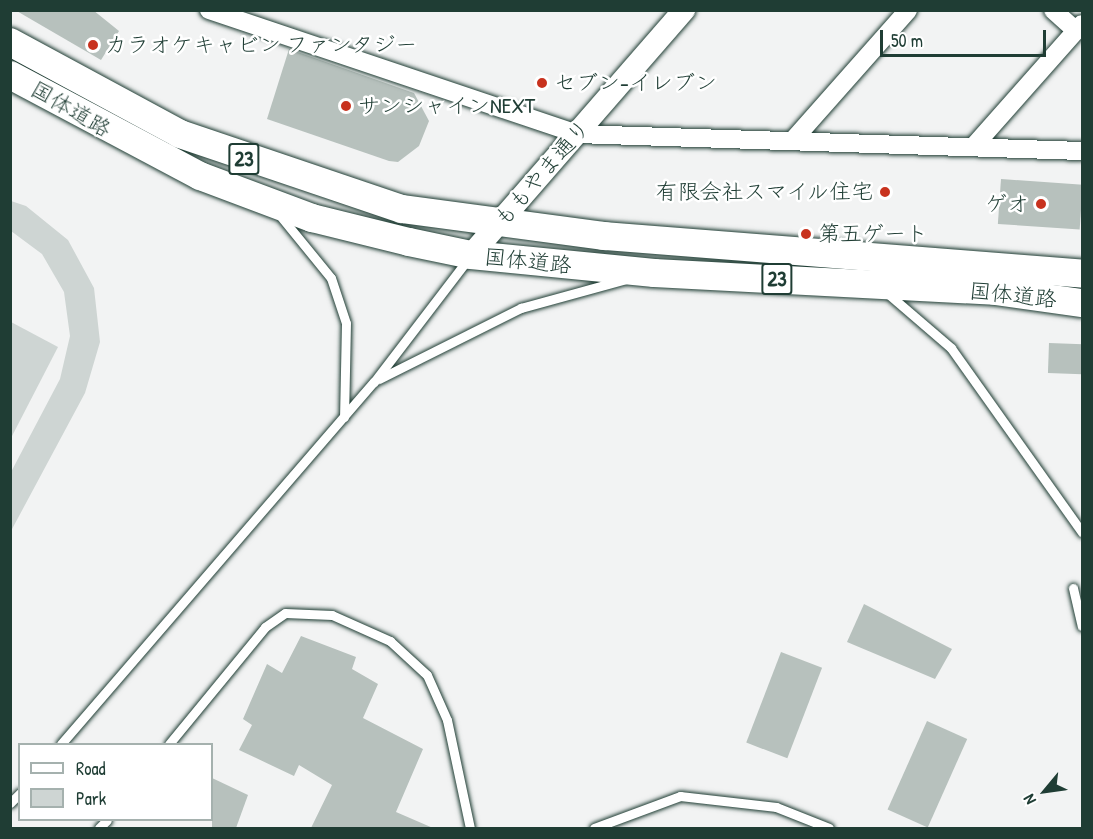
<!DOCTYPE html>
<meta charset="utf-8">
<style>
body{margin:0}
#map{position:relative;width:1093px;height:839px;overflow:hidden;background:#f2f3f3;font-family:"Patrick Hand","Klee One",sans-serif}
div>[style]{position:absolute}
.green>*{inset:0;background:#ced5d3}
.building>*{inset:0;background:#b7c1bd;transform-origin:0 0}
.roads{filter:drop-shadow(0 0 2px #1f3d34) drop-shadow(0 0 2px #1f3d34)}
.service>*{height:9px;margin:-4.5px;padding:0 4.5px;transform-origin:4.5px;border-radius:4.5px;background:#fff}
.minor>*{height:18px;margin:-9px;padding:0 9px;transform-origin:9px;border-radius:9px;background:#fff}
.tertiary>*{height:22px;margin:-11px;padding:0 11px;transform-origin:11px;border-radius:11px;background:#fff}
.primary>*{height:28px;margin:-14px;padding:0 14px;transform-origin:14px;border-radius:14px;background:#fff}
.dots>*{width:16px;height:16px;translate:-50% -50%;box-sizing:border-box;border:3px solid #fff;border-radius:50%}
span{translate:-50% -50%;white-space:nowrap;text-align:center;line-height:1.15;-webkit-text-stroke:5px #fff;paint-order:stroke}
.shield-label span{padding:2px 4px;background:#fff;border:2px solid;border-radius:4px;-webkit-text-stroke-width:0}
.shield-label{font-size:21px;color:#1f3d34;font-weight:700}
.poi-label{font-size:22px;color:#1f3d34}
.left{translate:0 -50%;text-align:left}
.right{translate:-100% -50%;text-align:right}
.street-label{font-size:22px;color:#1f3d34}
.frame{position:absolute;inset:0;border:12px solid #1f3d34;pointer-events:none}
.legend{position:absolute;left:18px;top:743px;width:195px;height:78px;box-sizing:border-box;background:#fff;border:2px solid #a5b1ae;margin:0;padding:8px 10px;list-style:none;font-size:18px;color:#1f3d34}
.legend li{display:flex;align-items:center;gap:12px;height:30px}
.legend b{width:30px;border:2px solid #a5b1ae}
.north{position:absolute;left:1015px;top:761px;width:60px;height:60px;-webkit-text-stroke:4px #fff;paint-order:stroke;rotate:241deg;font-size:16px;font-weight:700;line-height:24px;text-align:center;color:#1f3d34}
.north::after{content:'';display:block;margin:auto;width:21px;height:27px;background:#1f3d34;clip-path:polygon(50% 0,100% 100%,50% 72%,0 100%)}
.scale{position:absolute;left:880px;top:30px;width:166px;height:27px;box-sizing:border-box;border:3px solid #1f3d34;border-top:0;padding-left:8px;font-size:18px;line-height:21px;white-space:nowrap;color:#1f3d34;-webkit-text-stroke:4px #fff;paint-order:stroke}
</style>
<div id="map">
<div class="green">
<div style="clip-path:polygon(11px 201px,26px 206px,68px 240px,94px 288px,100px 342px,85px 393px,11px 531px,11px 472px,60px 379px,70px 336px,64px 292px,42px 254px,11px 231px)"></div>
<div style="clip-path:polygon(11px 322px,58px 347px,11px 438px)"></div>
</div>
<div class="building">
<div style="clip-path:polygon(15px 10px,93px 10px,119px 31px,101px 60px)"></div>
<div style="clip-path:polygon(289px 49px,414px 93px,429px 121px,419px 146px,398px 162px,389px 161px,267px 119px)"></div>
<div style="left:1001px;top:179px;width:82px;height:45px;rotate:4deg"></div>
<div style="left:1049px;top:343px;width:34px;height:30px;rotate:2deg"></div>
<div style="clip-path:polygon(864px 604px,952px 649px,935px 679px,847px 642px)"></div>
<div style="clip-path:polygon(301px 636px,356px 657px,352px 669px,378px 684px,363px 718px,423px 749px,396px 812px,433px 828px,311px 828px,332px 785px,299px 765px,294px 776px,239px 750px,252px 725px,243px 719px,267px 664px,282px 673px)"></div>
<div style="left:781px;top:652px;width:44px;height:97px;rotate:21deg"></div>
<div style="left:927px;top:721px;width:44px;height:97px;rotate:24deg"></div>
<div style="clip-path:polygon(212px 778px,248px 795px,236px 828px,212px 828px)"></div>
</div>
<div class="roads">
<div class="service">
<div style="left:282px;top:218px;width:77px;rotate:50.8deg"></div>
<div style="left:331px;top:278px;width:47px;rotate:71.6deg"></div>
<div style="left:346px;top:323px;width:94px;rotate:91.2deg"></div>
<div style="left:886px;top:292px;width:86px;rotate:40.7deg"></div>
<div style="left:951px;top:348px;width:226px;rotate:54.6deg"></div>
<div style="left:379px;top:379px;width:159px;rotate:-26.6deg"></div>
<div style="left:521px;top:308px;width:106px;rotate:-15.4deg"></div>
<div style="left:1073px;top:588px;width:39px;rotate:77deg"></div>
<div style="left:61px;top:744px;width:479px;rotate:-49.2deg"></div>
<div style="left:374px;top:382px;width:155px;rotate:-52.6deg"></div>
<div style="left:169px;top:744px;width:151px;rotate:-50.6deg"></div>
<div style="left:265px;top:627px;width:24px;rotate:-35deg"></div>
<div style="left:285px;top:613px;width:47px;rotate:2.4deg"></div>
<div style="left:332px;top:615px;width:64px;rotate:24.1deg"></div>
<div style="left:390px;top:641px;width:50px;rotate:42.6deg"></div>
<div style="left:427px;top:675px;width:49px;rotate:66deg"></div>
<div style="left:447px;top:720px;width:110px;rotate:78deg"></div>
<div style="left:10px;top:803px;width:14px;rotate:-45deg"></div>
<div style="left:99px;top:828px;width:11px;rotate:-45deg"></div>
<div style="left:594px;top:828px;width:92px;rotate:-20.4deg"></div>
<div style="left:680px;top:796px;width:97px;rotate:6.5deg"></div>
<div style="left:776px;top:807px;width:57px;rotate:21.6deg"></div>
</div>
<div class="minor">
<div style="left:209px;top:10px;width:388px;rotate:18.6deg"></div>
<div style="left:577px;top:134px;width:505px;rotate:1.93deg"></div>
<div style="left:1053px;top:10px;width:31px;rotate:42deg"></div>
<div style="left:794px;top:139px;width:172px;rotate:-48.5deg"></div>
<div style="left:973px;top:147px;width:164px;rotate:-48.5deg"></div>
</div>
<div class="tertiary">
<div style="left:471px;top:255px;width:325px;rotate:-49deg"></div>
</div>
<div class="primary">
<div style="left:10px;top:42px;width:193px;rotate:28.4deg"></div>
<div style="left:180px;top:134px;width:234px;rotate:18.7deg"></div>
<div style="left:402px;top:209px;width:204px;rotate:7.6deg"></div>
<div style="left:604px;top:236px;width:480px;rotate:4.5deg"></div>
<div style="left:10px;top:75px;width:215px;rotate:28deg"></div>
<div style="left:200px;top:176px;width:120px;rotate:20.6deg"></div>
<div style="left:312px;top:218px;width:100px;rotate:13.9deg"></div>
<div style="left:409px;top:242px;width:63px;rotate:11.8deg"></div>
<div style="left:471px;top:255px;width:184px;rotate:5.6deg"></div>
<div style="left:654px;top:273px;width:341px;rotate:3deg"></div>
<div style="left:995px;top:291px;width:88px;rotate:7.9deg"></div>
</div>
</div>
<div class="dots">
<div style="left:93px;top:45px;background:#c8321e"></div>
<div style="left:542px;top:83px;background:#c8321e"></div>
<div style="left:346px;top:106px;background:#c8321e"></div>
<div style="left:885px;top:192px;background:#c8321e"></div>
<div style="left:1041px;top:204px;background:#c8321e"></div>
<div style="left:806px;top:234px;background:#c8321e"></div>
</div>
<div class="shield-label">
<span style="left:244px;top:159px">23</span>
<span style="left:777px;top:279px">23</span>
</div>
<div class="poi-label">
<span class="left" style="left:105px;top:45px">カラオケキャビン ファンタジー</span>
<span class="left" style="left:554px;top:83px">セブン-イレブン</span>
<span class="left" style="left:358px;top:106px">サンシャインNEXT</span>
<span class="right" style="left:873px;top:192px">有限会社スマイル住宅</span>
<span class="right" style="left:1029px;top:204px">ゲオ</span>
<span class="left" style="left:818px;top:234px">第五ゲート</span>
</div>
<div class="street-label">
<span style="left:71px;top:109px;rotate:30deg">国体道路</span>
<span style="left:542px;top:173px;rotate:-49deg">ももやま通り</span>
<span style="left:528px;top:261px;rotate:6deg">国体道路</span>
<span style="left:1013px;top:295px;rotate:6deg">国体道路</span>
</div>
<div class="frame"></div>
<ul class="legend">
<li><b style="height:8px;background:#fff"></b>Road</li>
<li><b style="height:16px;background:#ced5d3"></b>Park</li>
</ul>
<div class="north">N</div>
<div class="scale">50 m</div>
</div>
